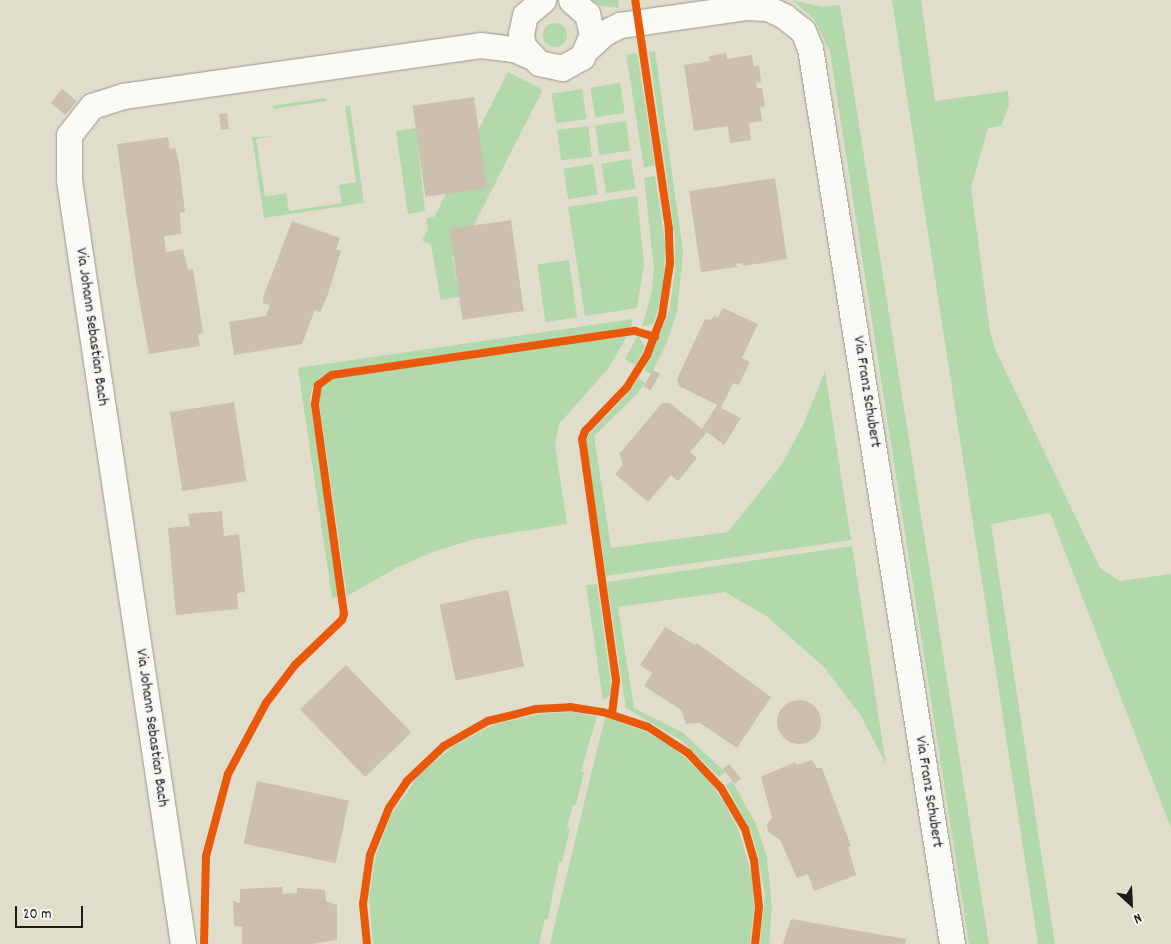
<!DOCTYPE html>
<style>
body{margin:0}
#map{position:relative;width:1171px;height:944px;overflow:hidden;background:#e1ddcb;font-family:Dekko,sans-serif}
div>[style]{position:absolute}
.green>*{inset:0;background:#b2d8ab;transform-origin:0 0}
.round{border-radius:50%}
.building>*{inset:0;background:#ccbfad;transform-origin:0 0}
.roads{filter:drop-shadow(0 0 1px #9a988d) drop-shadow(0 0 1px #9a988d)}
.minor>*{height:25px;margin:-12.5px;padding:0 12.5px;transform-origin:12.5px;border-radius:12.5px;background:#fafaf7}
.cycleway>*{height:8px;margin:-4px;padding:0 4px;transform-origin:4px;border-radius:4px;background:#e8590c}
span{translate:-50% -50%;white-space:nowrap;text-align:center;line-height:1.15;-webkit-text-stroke:5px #f6f6f2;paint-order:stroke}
.street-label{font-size:16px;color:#1c1c1c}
.north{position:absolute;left:1106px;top:879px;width:50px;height:50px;-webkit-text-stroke:4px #f6f6f2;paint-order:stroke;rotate:155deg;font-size:14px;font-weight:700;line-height:20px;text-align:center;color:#1c1c1c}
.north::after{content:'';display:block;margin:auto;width:18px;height:22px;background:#1c1c1c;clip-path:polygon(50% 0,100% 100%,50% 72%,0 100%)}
.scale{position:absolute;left:15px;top:906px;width:68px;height:22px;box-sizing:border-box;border:2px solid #1c1c1c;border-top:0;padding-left:6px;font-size:15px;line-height:18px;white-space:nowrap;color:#1c1c1c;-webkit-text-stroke:4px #f6f6f2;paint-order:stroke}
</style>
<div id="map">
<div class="green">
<div style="clip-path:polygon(589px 0,618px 0,619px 8px,602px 6px)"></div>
<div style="clip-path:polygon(792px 0,822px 7px,840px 5px,989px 944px,969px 944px,830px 52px,814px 19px)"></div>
<div style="clip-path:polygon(892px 0,921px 0,935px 101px,1008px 91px,1009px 105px,1001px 126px,988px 128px,971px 188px,990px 331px,995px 349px,1100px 568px,1120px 581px,1171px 574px,1171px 828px,1050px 513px,991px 524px,1055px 944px,1038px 944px)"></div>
<div class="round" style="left:543px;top:23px;width:24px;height:24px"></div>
<div style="clip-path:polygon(655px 51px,683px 252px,677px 312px,667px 342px,651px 374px,644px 370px,669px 312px,675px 270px,675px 237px,649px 52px)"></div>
<div style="left:637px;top:53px;width:114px;height:11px;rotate:81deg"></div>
<div style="left:508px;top:72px;width:39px;height:189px;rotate:27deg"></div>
<div style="left:620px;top:83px;width:30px;height:30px;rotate:81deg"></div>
<div style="left:582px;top:89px;width:30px;height:31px;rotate:81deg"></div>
<div style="clip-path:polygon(326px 98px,326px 101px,274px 109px,271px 106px)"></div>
<div style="clip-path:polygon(345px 106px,350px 106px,364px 203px,264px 218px,252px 137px,273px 136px,256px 139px,265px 197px,286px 193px,289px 211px,342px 203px,339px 185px,356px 182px)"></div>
<div style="left:626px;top:121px;width:30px;height:31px;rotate:82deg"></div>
<div style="left:588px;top:126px;width:31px;height:31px;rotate:83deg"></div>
<div style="clip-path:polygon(416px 128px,425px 211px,408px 214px,396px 131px)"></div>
<div style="left:631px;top:159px;width:30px;height:30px;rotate:81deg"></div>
<div style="left:593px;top:164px;width:31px;height:30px;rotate:81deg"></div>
<div style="clip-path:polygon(655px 176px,665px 243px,664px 285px,654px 323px,642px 327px,652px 291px,654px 268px,644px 178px)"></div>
<div style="clip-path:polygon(637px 196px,644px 264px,637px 308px,585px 316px,568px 207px)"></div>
<div style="left:445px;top:215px;width:83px;height:19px;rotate:80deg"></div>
<div style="left:569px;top:260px;width:58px;height:32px;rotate:82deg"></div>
<div style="clip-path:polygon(633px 319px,630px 328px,337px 370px,320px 377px,312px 388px,310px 400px,339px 597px,332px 598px,298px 368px)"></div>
<div style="clip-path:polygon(638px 335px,645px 347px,635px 365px,625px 359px)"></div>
<div style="clip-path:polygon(627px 336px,608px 369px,559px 424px,555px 445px,567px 524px,475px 539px,435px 551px,396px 568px,347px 596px,319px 402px,322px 385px,337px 377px)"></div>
<div style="clip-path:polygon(825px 371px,851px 540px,606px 576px,586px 441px,589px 434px,622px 400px,639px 378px,645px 383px,636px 395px,594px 436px,611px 548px,728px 532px,782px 464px,803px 425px)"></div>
<div style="clip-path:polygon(852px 546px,886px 764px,861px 716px,824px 667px,765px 615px,725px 592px,618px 607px,634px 708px,682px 732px,725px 772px,719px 777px,682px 741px,626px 708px,607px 582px)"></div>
<div style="clip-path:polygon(597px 584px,611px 685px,610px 695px,603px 701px,586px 585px)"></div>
<div style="clip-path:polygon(571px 712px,597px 716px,581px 771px,584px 772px,576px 805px,573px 805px,567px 828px,570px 829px,562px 862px,559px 862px,548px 919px,545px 919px,539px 943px,542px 944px,373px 944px,369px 896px,376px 855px,391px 815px,418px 776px,453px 746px,495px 724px,540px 714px)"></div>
<div style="clip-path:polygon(605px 717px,646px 732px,673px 747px,707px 778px,725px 804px,739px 831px,752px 876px,754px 907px,750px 944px,550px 944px)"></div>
<div style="clip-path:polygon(732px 781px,756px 824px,767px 857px,772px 907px,769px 944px,760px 944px,765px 895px,758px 856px,751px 831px,726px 785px)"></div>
</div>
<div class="building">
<div style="clip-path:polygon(726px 53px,727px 59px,752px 55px,754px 66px,759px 65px,761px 82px,756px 83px,757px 88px,762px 88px,765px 106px,760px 107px,762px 121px,749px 123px,751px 140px,730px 143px,728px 126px,694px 131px,684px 65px,710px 61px,709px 56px)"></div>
<div style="left:62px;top:89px;width:19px;height:18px;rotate:39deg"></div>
<div style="left:474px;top:97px;width:92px;height:62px;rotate:82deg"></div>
<div style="left:227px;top:113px;width:16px;height:8px;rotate:83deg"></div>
<div style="clip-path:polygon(168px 137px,170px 149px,175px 148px,179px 163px,185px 212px,180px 213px,181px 234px,164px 236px,166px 252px,183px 249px,188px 270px,193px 269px,203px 333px,198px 334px,200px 346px,149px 354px,136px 282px,117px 144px)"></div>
<div style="clip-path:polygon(775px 178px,787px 259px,743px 266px,743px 263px,736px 264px,737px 267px,701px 272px,689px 191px)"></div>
<div style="left:511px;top:220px;width:92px;height:62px;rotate:82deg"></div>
<div style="clip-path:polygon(292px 221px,340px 238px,336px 249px,341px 251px,327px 297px,320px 312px,315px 310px,302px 344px,234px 355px,229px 322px,266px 316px,270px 305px,263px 303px,264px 295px)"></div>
<div style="clip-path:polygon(723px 308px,758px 324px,742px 358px,750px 362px,739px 385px,733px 383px,721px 408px,741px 418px,724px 445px,707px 432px,690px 452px,697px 458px,678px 481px,671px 475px,648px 502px,615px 474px,623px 465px,619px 454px,662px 403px,670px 403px,702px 429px,717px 405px,679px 386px,677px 379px,705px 319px,711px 320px,714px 316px,718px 318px)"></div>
<div style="left:653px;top:370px;width:8px;height:19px;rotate:30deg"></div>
<div style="left:234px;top:402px;width:80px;height:65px;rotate:81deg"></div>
<div style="clip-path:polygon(222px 511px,224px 536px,239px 534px,245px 592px,237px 593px,238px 609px,176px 615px,168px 528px,190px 526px,188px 514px)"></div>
<div style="left:508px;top:590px;width:78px;height:70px;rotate:78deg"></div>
<div style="clip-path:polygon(665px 627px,695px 645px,697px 643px,771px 697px,737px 748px,700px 723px,686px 724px,681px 710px,644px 686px,652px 673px,640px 665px)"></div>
<div style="left:346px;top:665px;width:94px;height:64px;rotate:46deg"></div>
<div class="round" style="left:777px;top:700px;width:44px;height:44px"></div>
<div style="clip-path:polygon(812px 760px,817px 768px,822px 768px,851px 846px,848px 847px,856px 875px,814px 891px,808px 874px,797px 878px,780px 840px,768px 832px,767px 824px,772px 818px,761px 777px,795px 762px,796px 765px)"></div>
<div style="left:729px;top:764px;width:19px;height:8px;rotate:51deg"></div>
<div style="left:257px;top:781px;width:94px;height:64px;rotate:12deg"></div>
<div style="clip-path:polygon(282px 887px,283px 894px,297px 893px,297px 888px,325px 890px,326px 901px,337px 905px,337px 940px,311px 944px,242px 944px,242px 927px,234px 926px,233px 901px,240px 903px,240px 889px)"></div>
<div style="clip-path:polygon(791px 919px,906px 939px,905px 944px,783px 944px)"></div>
</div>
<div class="roads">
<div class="minor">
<div style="left:543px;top:0;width:23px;rotate:140deg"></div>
<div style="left:525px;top:15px;width:19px;rotate:102deg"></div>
<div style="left:521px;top:34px;width:12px;rotate:81deg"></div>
<div style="left:523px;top:46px;width:23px;rotate:47deg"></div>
<div style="left:539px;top:63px;width:24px;rotate:12deg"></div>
<div style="left:562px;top:68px;width:23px;rotate:-29deg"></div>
<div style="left:582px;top:57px;width:24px;rotate:-66deg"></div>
<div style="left:592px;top:35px;width:22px;rotate:-103deg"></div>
<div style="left:587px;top:14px;width:21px;rotate:-139deg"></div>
<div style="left:589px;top:47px;width:21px;rotate:-43deg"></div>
<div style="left:604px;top:33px;width:18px;rotate:-27deg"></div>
<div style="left:620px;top:25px;width:127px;rotate:-8.1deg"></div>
<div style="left:746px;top:7px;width:21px;rotate:3deg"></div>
<div style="left:767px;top:8px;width:19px;rotate:25deg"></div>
<div style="left:784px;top:16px;width:24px;rotate:38deg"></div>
<div style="left:803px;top:31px;width:18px;rotate:68deg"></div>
<div style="left:810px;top:48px;width:907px;rotate:80.99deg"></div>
<div style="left:183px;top:944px;width:772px;rotate:-98.49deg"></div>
<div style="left:69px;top:180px;width:45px;rotate:-90deg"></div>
<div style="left:69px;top:135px;width:37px;rotate:-52deg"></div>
<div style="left:92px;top:106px;width:33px;rotate:-18deg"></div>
<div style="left:123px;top:96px;width:361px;rotate:-8.1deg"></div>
<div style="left:480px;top:45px;width:34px;rotate:7deg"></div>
<div style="left:514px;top:49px;width:17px;rotate:24deg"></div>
</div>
</div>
<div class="cycleway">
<div style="left:612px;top:714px;width:34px;rotate:-83deg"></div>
<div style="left:616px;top:680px;width:243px;rotate:-98deg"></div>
<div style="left:582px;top:439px;width:9px;rotate:-69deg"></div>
<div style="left:585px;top:431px;width:61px;rotate:-46.3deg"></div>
<div style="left:627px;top:387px;width:38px;rotate:-58deg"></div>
<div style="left:647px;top:355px;width:42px;rotate:-69deg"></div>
<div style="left:662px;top:316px;width:54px;rotate:-81.4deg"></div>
<div style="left:670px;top:263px;width:34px;rotate:-92deg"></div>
<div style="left:669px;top:229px;width:232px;rotate:-98.4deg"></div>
<div style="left:204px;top:944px;width:88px;rotate:-88.7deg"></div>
<div style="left:206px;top:856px;width:85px;rotate:-75deg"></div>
<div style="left:228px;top:774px;width:81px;rotate:-61.8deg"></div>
<div style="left:266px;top:703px;width:48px;rotate:-52.7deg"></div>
<div style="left:295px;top:665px;width:65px;rotate:-43.8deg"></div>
<div style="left:342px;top:620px;width:6px;rotate:-72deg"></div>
<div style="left:344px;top:614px;width:212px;rotate:-97.9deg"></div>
<div style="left:315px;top:404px;width:19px;rotate:-81deg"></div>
<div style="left:318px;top:385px;width:17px;rotate:-36deg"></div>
<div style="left:332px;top:375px;width:306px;rotate:-8.3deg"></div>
<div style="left:635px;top:331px;width:21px;rotate:17deg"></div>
<div style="left:367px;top:944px;width:40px;rotate:-95.7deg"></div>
<div style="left:363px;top:904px;width:49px;rotate:-81.9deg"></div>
<div style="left:370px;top:855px;width:51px;rotate:-68deg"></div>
<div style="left:389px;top:808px;width:32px;rotate:-56deg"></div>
<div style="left:407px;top:781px;width:51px;rotate:-43.4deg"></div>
<div style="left:444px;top:746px;width:51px;rotate:-29.6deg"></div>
<div style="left:488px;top:721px;width:49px;rotate:-14deg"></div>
<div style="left:536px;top:709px;width:34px;rotate:-3deg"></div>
<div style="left:570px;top:707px;width:33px;rotate:9deg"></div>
<div style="left:603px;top:712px;width:47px;rotate:18.4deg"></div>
<div style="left:648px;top:727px;width:48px;rotate:33deg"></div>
<div style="left:688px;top:753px;width:48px;rotate:46.7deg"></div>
<div style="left:721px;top:788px;width:48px;rotate:59.7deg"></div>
<div style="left:745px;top:829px;width:32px;rotate:74deg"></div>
<div style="left:754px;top:860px;width:47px;rotate:83.9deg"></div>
<div style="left:759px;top:907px;width:37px;rotate:96deg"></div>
</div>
<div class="street-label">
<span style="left:91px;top:327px;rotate:82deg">Via Johann Sebastian Bach</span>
<span style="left:866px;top:392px;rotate:81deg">Via Franz Schubert</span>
<span style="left:151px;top:728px;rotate:82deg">Via Johann Sebastian Bach</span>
<span style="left:928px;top:792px;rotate:81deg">Via Franz Schubert</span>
</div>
<div class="north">N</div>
<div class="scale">20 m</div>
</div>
